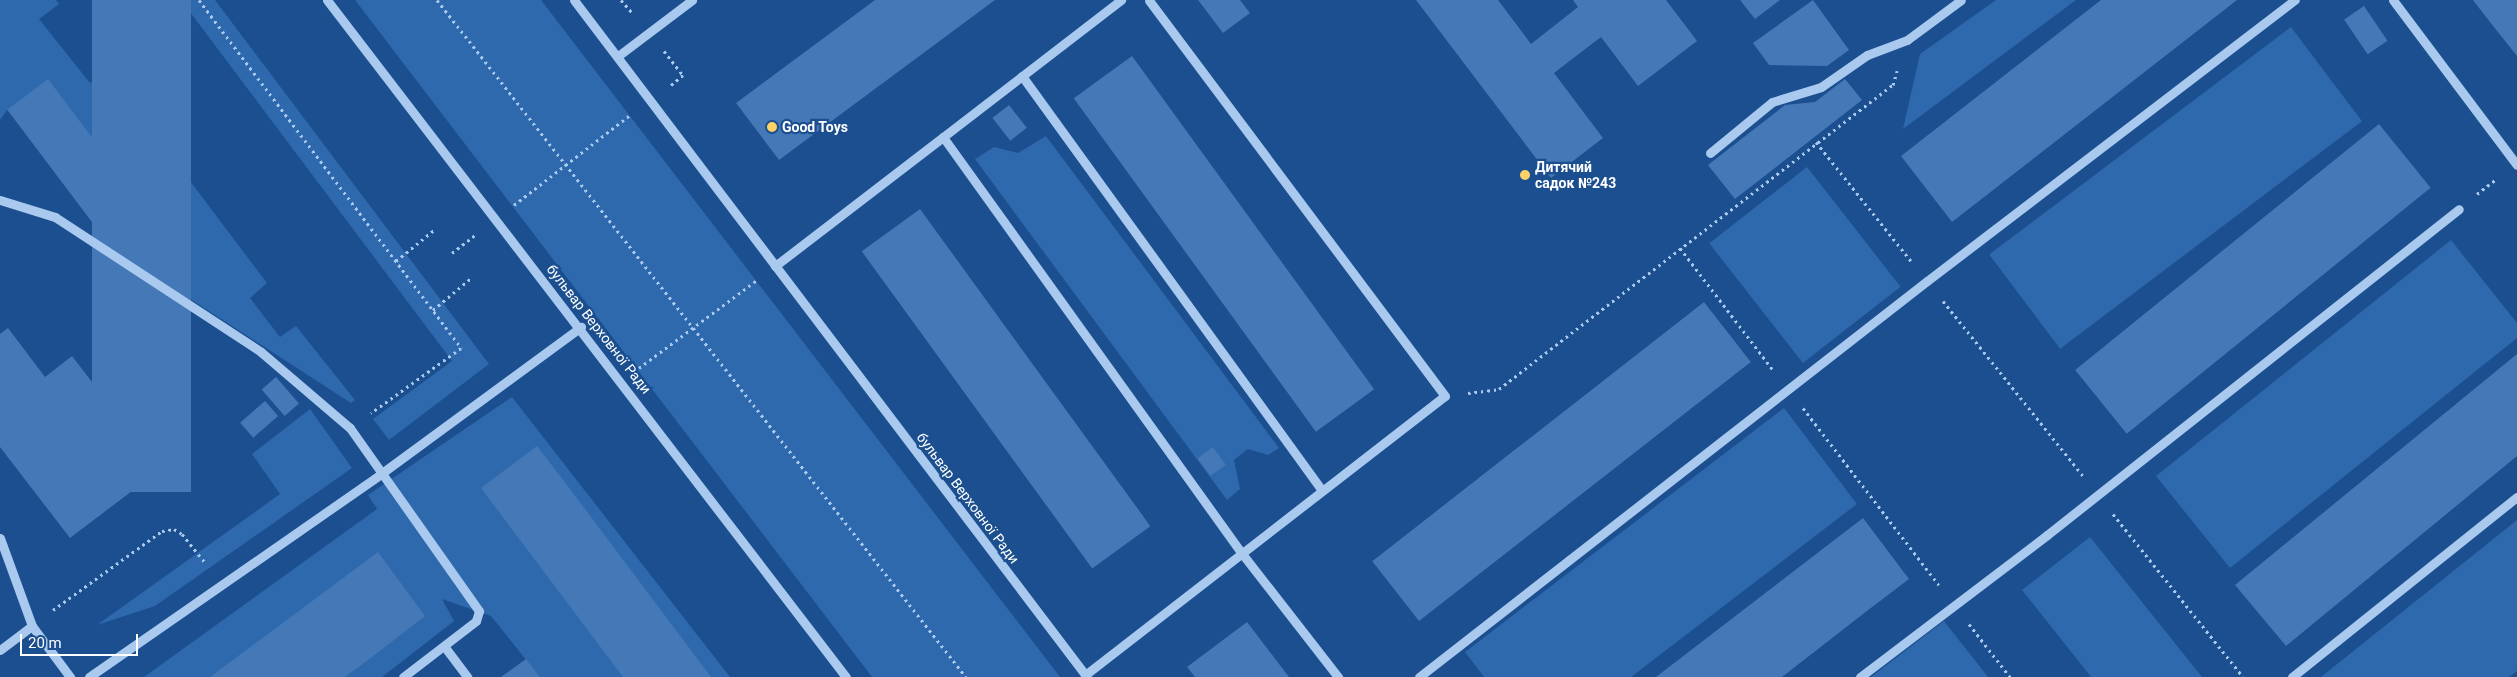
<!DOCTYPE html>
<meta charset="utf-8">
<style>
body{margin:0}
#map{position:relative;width:2517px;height:677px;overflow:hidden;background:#1b4f8f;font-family:Roboto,sans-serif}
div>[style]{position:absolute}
.green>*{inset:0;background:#2e69ad;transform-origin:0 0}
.building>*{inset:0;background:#4478b7;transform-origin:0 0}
.path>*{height:3px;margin-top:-1.5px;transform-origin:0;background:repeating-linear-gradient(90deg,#a9c9ee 0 2.5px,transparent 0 6.5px)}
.minor>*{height:9px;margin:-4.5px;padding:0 4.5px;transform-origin:4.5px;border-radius:4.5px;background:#a9c9ee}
.dots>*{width:14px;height:14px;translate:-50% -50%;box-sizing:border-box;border:2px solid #1b4f8f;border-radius:50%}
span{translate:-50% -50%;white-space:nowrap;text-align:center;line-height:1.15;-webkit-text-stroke:4.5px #1b4f8f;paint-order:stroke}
.poi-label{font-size:14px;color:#fff;font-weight:700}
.left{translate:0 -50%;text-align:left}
.street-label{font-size:14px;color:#fff}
.scale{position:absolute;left:20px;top:634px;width:118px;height:22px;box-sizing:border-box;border:2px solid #fff;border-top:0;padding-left:6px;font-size:15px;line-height:18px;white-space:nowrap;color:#fff;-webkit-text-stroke:4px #1b4f8f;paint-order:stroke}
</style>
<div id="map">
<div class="green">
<div style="clip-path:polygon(0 0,56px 0,59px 4px,39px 19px,90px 83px,107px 71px,267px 283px,250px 298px,280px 337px,296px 326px,355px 400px,351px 403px,113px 249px,153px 218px,7px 110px,0 120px)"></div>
<div style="clip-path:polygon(181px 0,215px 0,489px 364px,389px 440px,373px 419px,452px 361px)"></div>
<div style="clip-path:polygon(355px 0,541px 0,1060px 677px,872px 677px)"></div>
<div style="clip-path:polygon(1996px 0,2076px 0,1903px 129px,1920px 54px)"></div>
<div style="left:2291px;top:27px;width:118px;height:378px;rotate:53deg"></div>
<div style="clip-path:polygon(1046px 136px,1279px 448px,1268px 455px,1248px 449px,1234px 460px,1240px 489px,1227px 500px,975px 159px,994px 147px,1018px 153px)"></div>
<div style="left:1807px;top:167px;width:152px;height:124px;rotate:52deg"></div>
<div style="clip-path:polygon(2451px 240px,2517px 323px,2517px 338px,2230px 568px,2156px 476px)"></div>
<div style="clip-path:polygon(512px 397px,730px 677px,540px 677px,491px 616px,442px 599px,454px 621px,382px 677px,144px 677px,377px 509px,368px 495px)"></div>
<div style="clip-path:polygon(1784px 408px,1857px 504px,1631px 677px,1484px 677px,1465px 652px)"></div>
<div style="clip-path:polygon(310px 409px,352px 468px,155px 606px,97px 625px,280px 494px,252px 454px)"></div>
<div style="clip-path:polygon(2517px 520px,2517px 671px,2509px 677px,2321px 677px)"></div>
<div style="clip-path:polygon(2090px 537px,2202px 677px,2091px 677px,2022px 590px)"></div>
<div style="clip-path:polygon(1944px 621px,1988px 677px,1871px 677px)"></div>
</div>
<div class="building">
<div style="left:92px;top:0;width:99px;height:492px"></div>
<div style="clip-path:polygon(875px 0,995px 0,779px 160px,736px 103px)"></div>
<div style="clip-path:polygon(1198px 0,1240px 0,1250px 13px,1223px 33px)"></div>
<div style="clip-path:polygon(1416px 0,1498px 0,1531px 44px,1578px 7px,1573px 0,1666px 0,1697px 41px,1638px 86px,1601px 37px,1554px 73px,1603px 138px,1551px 178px)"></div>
<div style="clip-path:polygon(1740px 0,1780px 0,1755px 19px)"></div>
<div style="clip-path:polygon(1813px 0,1849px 50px,1827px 66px,1769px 65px,1753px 43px)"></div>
<div style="clip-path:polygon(2101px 0,2237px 0,1952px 222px,1901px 156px)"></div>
<div style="clip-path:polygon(2473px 0,2517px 0,2517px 56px,2486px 17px)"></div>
<div style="left:2364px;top:6px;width:42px;height:24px;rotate:56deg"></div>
<div style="left:1132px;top:56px;width:412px;height:72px;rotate:54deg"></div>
<div style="left:48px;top:79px;width:175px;height:51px;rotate:53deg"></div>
<div style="clip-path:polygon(1845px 79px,1862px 100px,1735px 199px,1708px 165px,1785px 105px,1815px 102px)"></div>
<div style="left:1009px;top:105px;width:29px;height:21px;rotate:52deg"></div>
<div style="left:2379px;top:124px;width:82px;height:391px;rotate:51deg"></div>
<div style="left:920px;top:209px;width:392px;height:72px;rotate:54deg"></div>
<div style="left:1704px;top:302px;width:76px;height:421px;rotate:52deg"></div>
<div style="clip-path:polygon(8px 328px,45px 377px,72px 356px,138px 442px,111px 463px,132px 491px,70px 538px,0 447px,0 334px)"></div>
<div style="clip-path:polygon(2517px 354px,2517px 456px,2286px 646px,2235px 585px)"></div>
<div style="left:276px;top:377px;width:35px;height:19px;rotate:49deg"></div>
<div style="left:265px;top:401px;width:20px;height:33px;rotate:49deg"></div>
<div style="clip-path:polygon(537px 446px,570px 489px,711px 677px,623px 677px,481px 488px)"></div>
<div style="left:1213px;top:447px;width:22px;height:19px;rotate:54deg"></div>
<div style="clip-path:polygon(1863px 518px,1909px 579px,1863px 614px,1782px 677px,1656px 677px)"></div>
<div style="clip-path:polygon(378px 552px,425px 616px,376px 654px,345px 677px,210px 677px)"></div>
<div style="clip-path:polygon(1247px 622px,1289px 677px,1195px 677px,1187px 667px)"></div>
<div style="clip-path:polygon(526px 659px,540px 677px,501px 677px)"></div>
</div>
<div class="path">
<div style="left:199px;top:0;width:436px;rotate:53deg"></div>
<div style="left:461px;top:348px;width:111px;rotate:144.2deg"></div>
<div style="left:437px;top:0;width:859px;rotate:52deg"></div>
<div style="left:621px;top:0;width:18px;rotate:49deg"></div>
<div style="left:664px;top:51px;width:31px;rotate:52deg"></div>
<div style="left:683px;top:75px;width:16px;rotate:140deg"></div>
<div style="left:1816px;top:142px;width:152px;rotate:51.4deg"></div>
<div style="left:2477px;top:194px;width:24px;rotate:-38deg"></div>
<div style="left:514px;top:205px;width:147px;rotate:-37.8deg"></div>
<div style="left:1680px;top:248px;width:153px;rotate:52.7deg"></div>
<div style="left:452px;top:253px;width:29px;rotate:-38deg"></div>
<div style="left:396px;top:261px;width:49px;rotate:-39.2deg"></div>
<div style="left:1943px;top:301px;width:224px;rotate:51.3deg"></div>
<div style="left:433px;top:310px;width:50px;rotate:-40.1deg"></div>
<div style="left:639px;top:368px;width:147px;rotate:-36.7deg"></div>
<div style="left:1468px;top:393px;width:31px;rotate:-7deg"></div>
<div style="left:1499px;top:389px;width:498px;rotate:-37.7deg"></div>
<div style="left:1893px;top:85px;width:15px;rotate:-74deg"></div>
<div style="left:1803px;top:408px;width:223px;rotate:52.5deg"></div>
<div style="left:2113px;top:514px;width:208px;rotate:51.4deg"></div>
<div style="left:53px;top:610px;width:135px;rotate:-35.9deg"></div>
<div style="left:162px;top:531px;width:12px;rotate:-9deg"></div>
<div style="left:174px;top:529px;width:9px;rotate:32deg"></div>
<div style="left:182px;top:534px;width:38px;rotate:51deg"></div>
<div style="left:1969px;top:624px;width:67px;rotate:52.3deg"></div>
</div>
<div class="minor">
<div style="left:327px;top:0;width:853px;rotate:52.53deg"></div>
<div style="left:574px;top:0;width:849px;rotate:52.85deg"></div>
<div style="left:2393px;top:0;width:206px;rotate:53.1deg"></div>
<div style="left:618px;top:56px;width:93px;rotate:-37.1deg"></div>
<div style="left:1022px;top:76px;width:510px;rotate:54.1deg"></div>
<div style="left:943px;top:137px;width:225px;rotate:-37.6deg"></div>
<div style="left:1710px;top:153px;width:80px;rotate:-39.4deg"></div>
<div style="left:1772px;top:102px;width:51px;rotate:-17deg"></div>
<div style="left:1821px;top:87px;width:56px;rotate:-34.8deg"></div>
<div style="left:1867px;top:55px;width:43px;rotate:-20.6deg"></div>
<div style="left:1907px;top:40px;width:67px;rotate:-36.5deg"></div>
<div style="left:0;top:200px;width:58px;rotate:17.2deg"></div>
<div style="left:55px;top:217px;width:246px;rotate:33.2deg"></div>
<div style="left:261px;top:352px;width:117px;rotate:40.5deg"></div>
<div style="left:350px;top:428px;width:224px;rotate:54.8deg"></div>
<div style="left:479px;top:611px;width:10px;rotate:107deg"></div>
<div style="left:476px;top:621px;width:92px;rotate:142.5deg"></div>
<div style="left:775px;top:266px;width:212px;rotate:-37.5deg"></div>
<div style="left:943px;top:137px;width:510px;rotate:54.34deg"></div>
<div style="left:1240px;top:551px;width:160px;rotate:52.1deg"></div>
<div style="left:0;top:538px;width:94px;rotate:70deg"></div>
<div style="left:32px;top:626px;width:64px;rotate:53.3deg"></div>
<div style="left:444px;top:646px;width:39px;rotate:53deg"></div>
<div style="left:0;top:650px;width:40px;rotate:-37deg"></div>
<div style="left:1085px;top:675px;width:455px;rotate:-37.8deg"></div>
<div style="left:1445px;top:396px;width:494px;rotate:-126.8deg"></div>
<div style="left:89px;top:677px;width:357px;rotate:-34.8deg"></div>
<div style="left:382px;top:473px;width:247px;rotate:-36.3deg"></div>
<div style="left:1419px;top:677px;width:644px;rotate:-37.94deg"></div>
<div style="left:1927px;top:281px;width:463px;rotate:-37.4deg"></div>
<div style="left:1860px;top:677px;width:235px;rotate:-37.2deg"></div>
<div style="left:2047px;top:535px;width:525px;rotate:-38.35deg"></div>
<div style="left:2292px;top:677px;width:288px;rotate:-38.7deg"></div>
</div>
<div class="dots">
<div style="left:772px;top:127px;background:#ffd166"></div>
<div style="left:1525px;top:175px;background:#ffd166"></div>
</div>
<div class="poi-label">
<span class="left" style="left:782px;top:127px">Good Toys</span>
<span class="left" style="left:1535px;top:175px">Дитячий<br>садок №243</span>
</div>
<div class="street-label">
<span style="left:599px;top:329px;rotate:52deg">бульвар Верховної Ради</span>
<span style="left:968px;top:498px;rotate:53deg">бульвар Верховної Ради</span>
</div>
<div class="scale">20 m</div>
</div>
